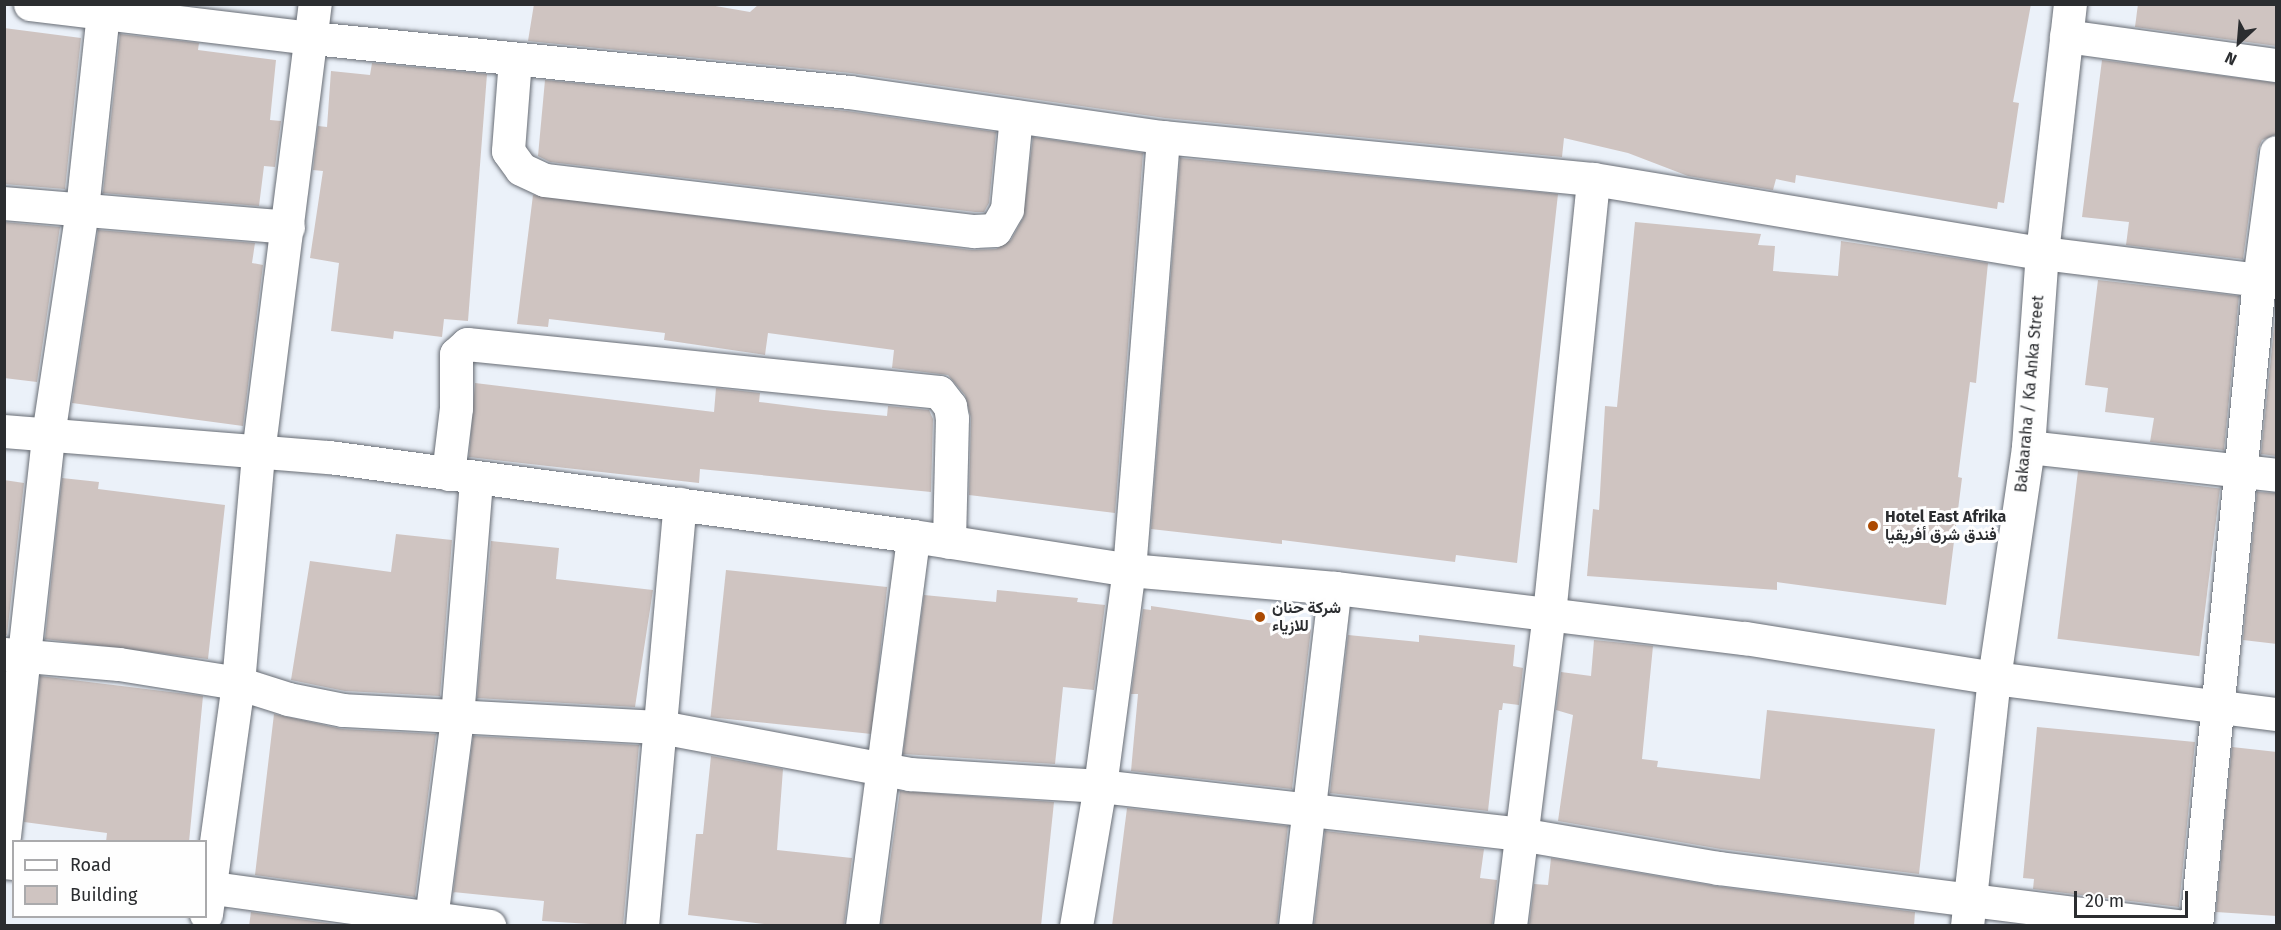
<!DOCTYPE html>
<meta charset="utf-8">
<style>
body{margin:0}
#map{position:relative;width:2281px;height:930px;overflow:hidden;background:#ebf1f9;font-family:"Fira Sans",Vazirmatn,sans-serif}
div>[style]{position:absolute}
.building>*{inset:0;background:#cfc4c1;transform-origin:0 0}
.roads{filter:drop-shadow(0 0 2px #686d75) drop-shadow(0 0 2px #686d75)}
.street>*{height:33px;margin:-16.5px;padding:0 16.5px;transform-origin:16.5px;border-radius:16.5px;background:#fff}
.secondary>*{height:33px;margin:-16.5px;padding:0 16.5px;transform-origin:16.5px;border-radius:16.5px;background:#fff}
.dots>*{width:16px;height:16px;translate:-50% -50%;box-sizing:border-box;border:3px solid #fefefe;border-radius:50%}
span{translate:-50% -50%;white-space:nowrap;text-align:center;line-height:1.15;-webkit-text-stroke:6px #fefefe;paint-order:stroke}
.street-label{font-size:16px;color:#2b2d30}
.poi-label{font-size:16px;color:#2b2d30;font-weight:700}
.left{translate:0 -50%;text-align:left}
.frame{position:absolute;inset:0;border:6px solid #2b2d30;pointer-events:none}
.legend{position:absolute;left:12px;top:840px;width:195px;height:78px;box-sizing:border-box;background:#fefefe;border:2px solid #aaaaac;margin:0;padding:8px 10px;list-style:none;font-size:18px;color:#2b2d30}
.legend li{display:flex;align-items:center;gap:12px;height:30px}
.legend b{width:30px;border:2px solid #aaaaac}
.north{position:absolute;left:2209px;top:12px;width:60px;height:60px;-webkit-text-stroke:4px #fefefe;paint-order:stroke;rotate:206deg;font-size:16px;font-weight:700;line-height:24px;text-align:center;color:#2b2d30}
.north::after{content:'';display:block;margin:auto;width:21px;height:27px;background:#2b2d30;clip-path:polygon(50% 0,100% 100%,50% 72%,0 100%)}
.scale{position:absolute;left:2074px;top:891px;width:114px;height:27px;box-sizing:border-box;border:3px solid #2b2d30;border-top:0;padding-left:8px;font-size:18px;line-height:21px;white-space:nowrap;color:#2b2d30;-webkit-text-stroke:4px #fefefe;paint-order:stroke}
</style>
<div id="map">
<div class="building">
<div style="clip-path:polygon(534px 4px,704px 4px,750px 12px,759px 4px,2031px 4px,2013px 102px,2019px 103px,2004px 203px,1998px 202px,1997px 209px,1796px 175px,1795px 183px,1776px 179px,1773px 190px,1688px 176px,1628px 153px,1564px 138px,1562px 157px,1165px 118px,851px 73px,528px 41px)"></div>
<div style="clip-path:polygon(2138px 4px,2277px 4px,2277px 46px,2135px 27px)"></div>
<div style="clip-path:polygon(4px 28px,81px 38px,65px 189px,4px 184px)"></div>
<div style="clip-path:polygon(120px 34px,199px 43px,198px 50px,276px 60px,270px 120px,281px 121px,275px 167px,264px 166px,259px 206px,103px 193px)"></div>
<div style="clip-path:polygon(2102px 60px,2277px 83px,2277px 134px,2262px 140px,2258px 149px,2243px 259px,2126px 245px,2129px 222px,2082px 217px)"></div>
<div style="clip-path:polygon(372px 63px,487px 74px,468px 321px,444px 319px,442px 337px,394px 331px,393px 339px,331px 331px,339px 263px,310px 258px,323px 171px,313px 170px,318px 126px,327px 127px,331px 71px,370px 75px)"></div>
<div style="clip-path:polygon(545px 80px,847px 111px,996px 132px,989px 203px,984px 212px,975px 212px,550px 162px,538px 156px)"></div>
<div style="clip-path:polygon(1033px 137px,1143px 153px,1115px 513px,969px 495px,971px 418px,965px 395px,948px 375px,892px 368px,894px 350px,768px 333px,765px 355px,664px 340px,665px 333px,549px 319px,548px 327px,517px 324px,533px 195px,972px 250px,996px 249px,1011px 240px,1023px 218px)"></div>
<div style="clip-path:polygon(1180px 158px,1558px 194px,1517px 563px,1456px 555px,1455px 562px,1282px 540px,1282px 544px,1151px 529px)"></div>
<div style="clip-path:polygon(4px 222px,60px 227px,37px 382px,4px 378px)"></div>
<div style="clip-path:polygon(1635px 222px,1761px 234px,1758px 245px,1775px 246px,1773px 271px,1838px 276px,1841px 241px,1988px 263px,1976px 383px,1970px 382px,1958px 477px,1962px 478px,1946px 605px,1777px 582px,1777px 590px,1587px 576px,1593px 509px,1599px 510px,1605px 406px,1617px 407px)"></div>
<div style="clip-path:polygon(98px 230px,255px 243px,252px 263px,263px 265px,243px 426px,72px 403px)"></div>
<div style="clip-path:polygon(2098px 280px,2239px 296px,2224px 450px,2150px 442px,2154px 418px,2105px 412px,2108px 388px,2085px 385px)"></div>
<div style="clip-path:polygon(2277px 300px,2277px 456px,2261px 454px)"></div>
<div style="clip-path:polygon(475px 383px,714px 412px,716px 388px,760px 393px,759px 402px,824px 410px,887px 416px,888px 406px,929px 410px,933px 419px,931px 492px,700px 469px,699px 483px,469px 457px)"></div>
<div style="left:2078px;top:471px;width:143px;height:169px;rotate:7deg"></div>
<div style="clip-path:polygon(62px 478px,99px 482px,98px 489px,225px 505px,208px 659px,45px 639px)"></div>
<div style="clip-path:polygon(4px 480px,24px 483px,7px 635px,4px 635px)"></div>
<div style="clip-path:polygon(2257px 492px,2277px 493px,2277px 644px,2243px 640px)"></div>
<div style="clip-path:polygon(396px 534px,452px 540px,440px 696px,345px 691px,291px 680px,310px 561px,391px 572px)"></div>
<div style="clip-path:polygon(491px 541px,559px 548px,556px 579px,653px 590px,635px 707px,477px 698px)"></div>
<div style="left:726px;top:570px;width:162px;height:148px;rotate:6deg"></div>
<div style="clip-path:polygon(997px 590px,1078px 598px,1077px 602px,1105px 605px,1094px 690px,1063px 687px,1055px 764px,903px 754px,924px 595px,996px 602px)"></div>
<div style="clip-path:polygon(1151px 606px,1311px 629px,1292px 789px,1131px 771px,1138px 694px,1131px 694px,1143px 609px,1151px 610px)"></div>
<div style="clip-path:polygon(1348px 635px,1419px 642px,1419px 635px,1515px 645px,1513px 666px,1523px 668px,1519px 705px,1503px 703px,1502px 710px,1499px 710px,1488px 811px,1330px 793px)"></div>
<div style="clip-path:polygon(1594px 640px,1653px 646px,1642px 759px,1658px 761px,1657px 767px,1760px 779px,1767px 710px,1935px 729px,1919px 874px,1721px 849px,1558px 821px,1573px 715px,1556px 710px,1561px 672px,1591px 676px)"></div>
<div style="clip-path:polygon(40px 676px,203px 696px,189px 842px,106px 842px,107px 833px,24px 822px)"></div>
<div style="clip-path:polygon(274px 714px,342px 729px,436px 734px,415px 897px,255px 875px)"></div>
<div style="clip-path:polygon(2037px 727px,2195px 742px,2179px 907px,2033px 889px,2034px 879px,2023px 878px)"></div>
<div style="clip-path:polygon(473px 736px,639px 745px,623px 926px,542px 921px,544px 901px,453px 892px,452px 902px)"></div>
<div style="clip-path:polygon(2232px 747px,2277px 752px,2277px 916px,2216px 912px)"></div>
<div style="clip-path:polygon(711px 756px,783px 769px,777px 850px,852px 858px,844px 926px,782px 926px,688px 915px,696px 834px,703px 834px)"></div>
<div style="clip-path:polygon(900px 791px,1054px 802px,1041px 926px,881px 926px)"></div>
<div style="clip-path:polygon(1127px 808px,1288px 826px,1277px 926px,1112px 926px)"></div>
<div style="clip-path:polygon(1325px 831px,1484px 849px,1480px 878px,1497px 880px,1492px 926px,1314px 926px)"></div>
<div style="clip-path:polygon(1551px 858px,1715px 886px,1915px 912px,1914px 926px,1529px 926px,1534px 884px,1548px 885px)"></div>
<div style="clip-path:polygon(251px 912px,348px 926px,249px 926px)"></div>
</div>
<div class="roads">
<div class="street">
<div style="left:30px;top:4px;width:284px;rotate:6.9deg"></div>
<div style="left:312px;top:38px;width:540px;rotate:5.74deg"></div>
<div style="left:849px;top:92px;width:317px;rotate:8.2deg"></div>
<div style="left:1163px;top:137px;width:432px;rotate:5.6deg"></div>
<div style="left:1593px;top:179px;width:455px;rotate:9.4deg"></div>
<div style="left:2042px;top:253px;width:236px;rotate:7.1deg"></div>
<div style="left:2066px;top:36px;width:212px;rotate:7.9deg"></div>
<div style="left:515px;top:59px;width:92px;rotate:94.4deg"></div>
<div style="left:508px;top:151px;width:22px;rotate:54deg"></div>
<div style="left:521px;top:169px;width:26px;rotate:25deg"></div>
<div style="left:545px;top:180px;width:432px;rotate:6.8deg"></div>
<div style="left:974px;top:231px;width:21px;rotate:-3deg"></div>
<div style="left:995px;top:230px;width:24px;rotate:-60deg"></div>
<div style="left:1007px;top:209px;width:93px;rotate:-84.5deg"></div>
<div style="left:4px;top:203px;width:285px;rotate:4.8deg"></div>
<div style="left:4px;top:431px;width:326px;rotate:4.6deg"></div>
<div style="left:329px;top:457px;width:589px;rotate:7.7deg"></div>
<div style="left:913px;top:536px;width:219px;rotate:8.9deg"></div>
<div style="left:1129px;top:570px;width:207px;rotate:5deg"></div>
<div style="left:1335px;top:588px;width:413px;rotate:7deg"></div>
<div style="left:1745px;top:638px;width:252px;rotate:9.1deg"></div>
<div style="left:1994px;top:678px;width:284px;rotate:7.3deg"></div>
<div style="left:2028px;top:447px;width:250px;rotate:6.4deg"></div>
<div style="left:448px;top:474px;width:66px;rotate:-83.1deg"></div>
<div style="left:456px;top:408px;width:54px;rotate:-90deg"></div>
<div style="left:456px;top:354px;width:15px;rotate:-42deg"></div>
<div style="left:467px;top:344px;width:474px;rotate:5.8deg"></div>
<div style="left:939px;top:392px;width:18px;rotate:52deg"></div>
<div style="left:950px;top:406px;width:12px;rotate:81deg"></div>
<div style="left:952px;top:418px;width:124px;rotate:91.4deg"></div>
<div style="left:4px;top:654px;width:115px;rotate:5deg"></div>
<div style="left:119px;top:664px;width:121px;rotate:9.1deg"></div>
<div style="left:238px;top:683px;width:52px;rotate:17.7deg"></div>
<div style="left:288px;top:699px;width:56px;rotate:11.3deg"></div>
<div style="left:343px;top:710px;width:318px;rotate:3.1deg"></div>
<div style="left:661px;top:727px;width:253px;rotate:10.7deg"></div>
<div style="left:910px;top:774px;width:190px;rotate:3.6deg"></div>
<div style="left:1100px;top:786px;width:423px;rotate:6.5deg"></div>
<div style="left:1520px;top:834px;width:201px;rotate:9.7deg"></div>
<div style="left:1718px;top:868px;width:465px;rotate:7.2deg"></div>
<div style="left:4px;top:836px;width:403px;rotate:-83.7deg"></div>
<div style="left:48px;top:435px;width:229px;rotate:-81.4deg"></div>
<div style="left:82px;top:209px;width:206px;rotate:-83.9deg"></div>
<div style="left:4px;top:862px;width:10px;rotate:6deg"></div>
<div style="left:206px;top:887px;width:286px;rotate:7.8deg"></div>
<div style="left:206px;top:914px;width:233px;rotate:-82.1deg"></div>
<div style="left:238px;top:683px;width:231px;rotate:-85deg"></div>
<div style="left:258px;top:453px;width:453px;rotate:-82.8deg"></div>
<div style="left:430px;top:926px;width:211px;rotate:-82.6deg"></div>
<div style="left:457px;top:717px;width:238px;rotate:-85.4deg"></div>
<div style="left:642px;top:926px;width:424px;rotate:-84.9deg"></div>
<div style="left:862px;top:926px;width:393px;rotate:-82.5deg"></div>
<div style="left:1076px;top:926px;width:142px;rotate:-80.3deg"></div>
<div style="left:1100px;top:786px;width:218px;rotate:-82.4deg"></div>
<div style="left:1129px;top:570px;width:434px;rotate:-85.5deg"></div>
<div style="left:1295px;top:926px;width:340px;rotate:-83.3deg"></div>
<div style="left:1510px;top:926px;width:314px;rotate:-82.9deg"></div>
<div style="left:1549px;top:614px;width:437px;rotate:-84.2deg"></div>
<div style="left:2196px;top:926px;width:649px;rotate:-84.43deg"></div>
<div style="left:2259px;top:280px;width:129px;rotate:-82.4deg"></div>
</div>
<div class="secondary">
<div style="left:1967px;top:926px;width:249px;rotate:-83.8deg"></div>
<div style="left:1994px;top:678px;width:233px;rotate:-81.6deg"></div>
<div style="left:2028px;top:447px;width:195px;rotate:-85.9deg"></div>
<div style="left:2042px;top:253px;width:251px;rotate:-83.6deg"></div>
</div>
</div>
<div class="dots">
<div style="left:1873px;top:526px;background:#ab4a02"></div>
<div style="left:1260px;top:617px;background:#ab4a02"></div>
</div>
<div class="street-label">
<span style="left:2030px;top:394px;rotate:-85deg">Bakaaraha / Ka Anka Street</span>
</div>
<div class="poi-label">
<span class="left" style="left:1885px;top:526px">Hotel East Afrika<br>فندق شرق أفريقيا</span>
<span class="left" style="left:1272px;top:617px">شركة حنان<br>للازياء</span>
</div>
<div class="frame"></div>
<ul class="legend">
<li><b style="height:8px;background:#fff"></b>Road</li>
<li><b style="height:16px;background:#cfc4c1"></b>Building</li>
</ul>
<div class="north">N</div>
<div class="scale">20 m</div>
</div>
